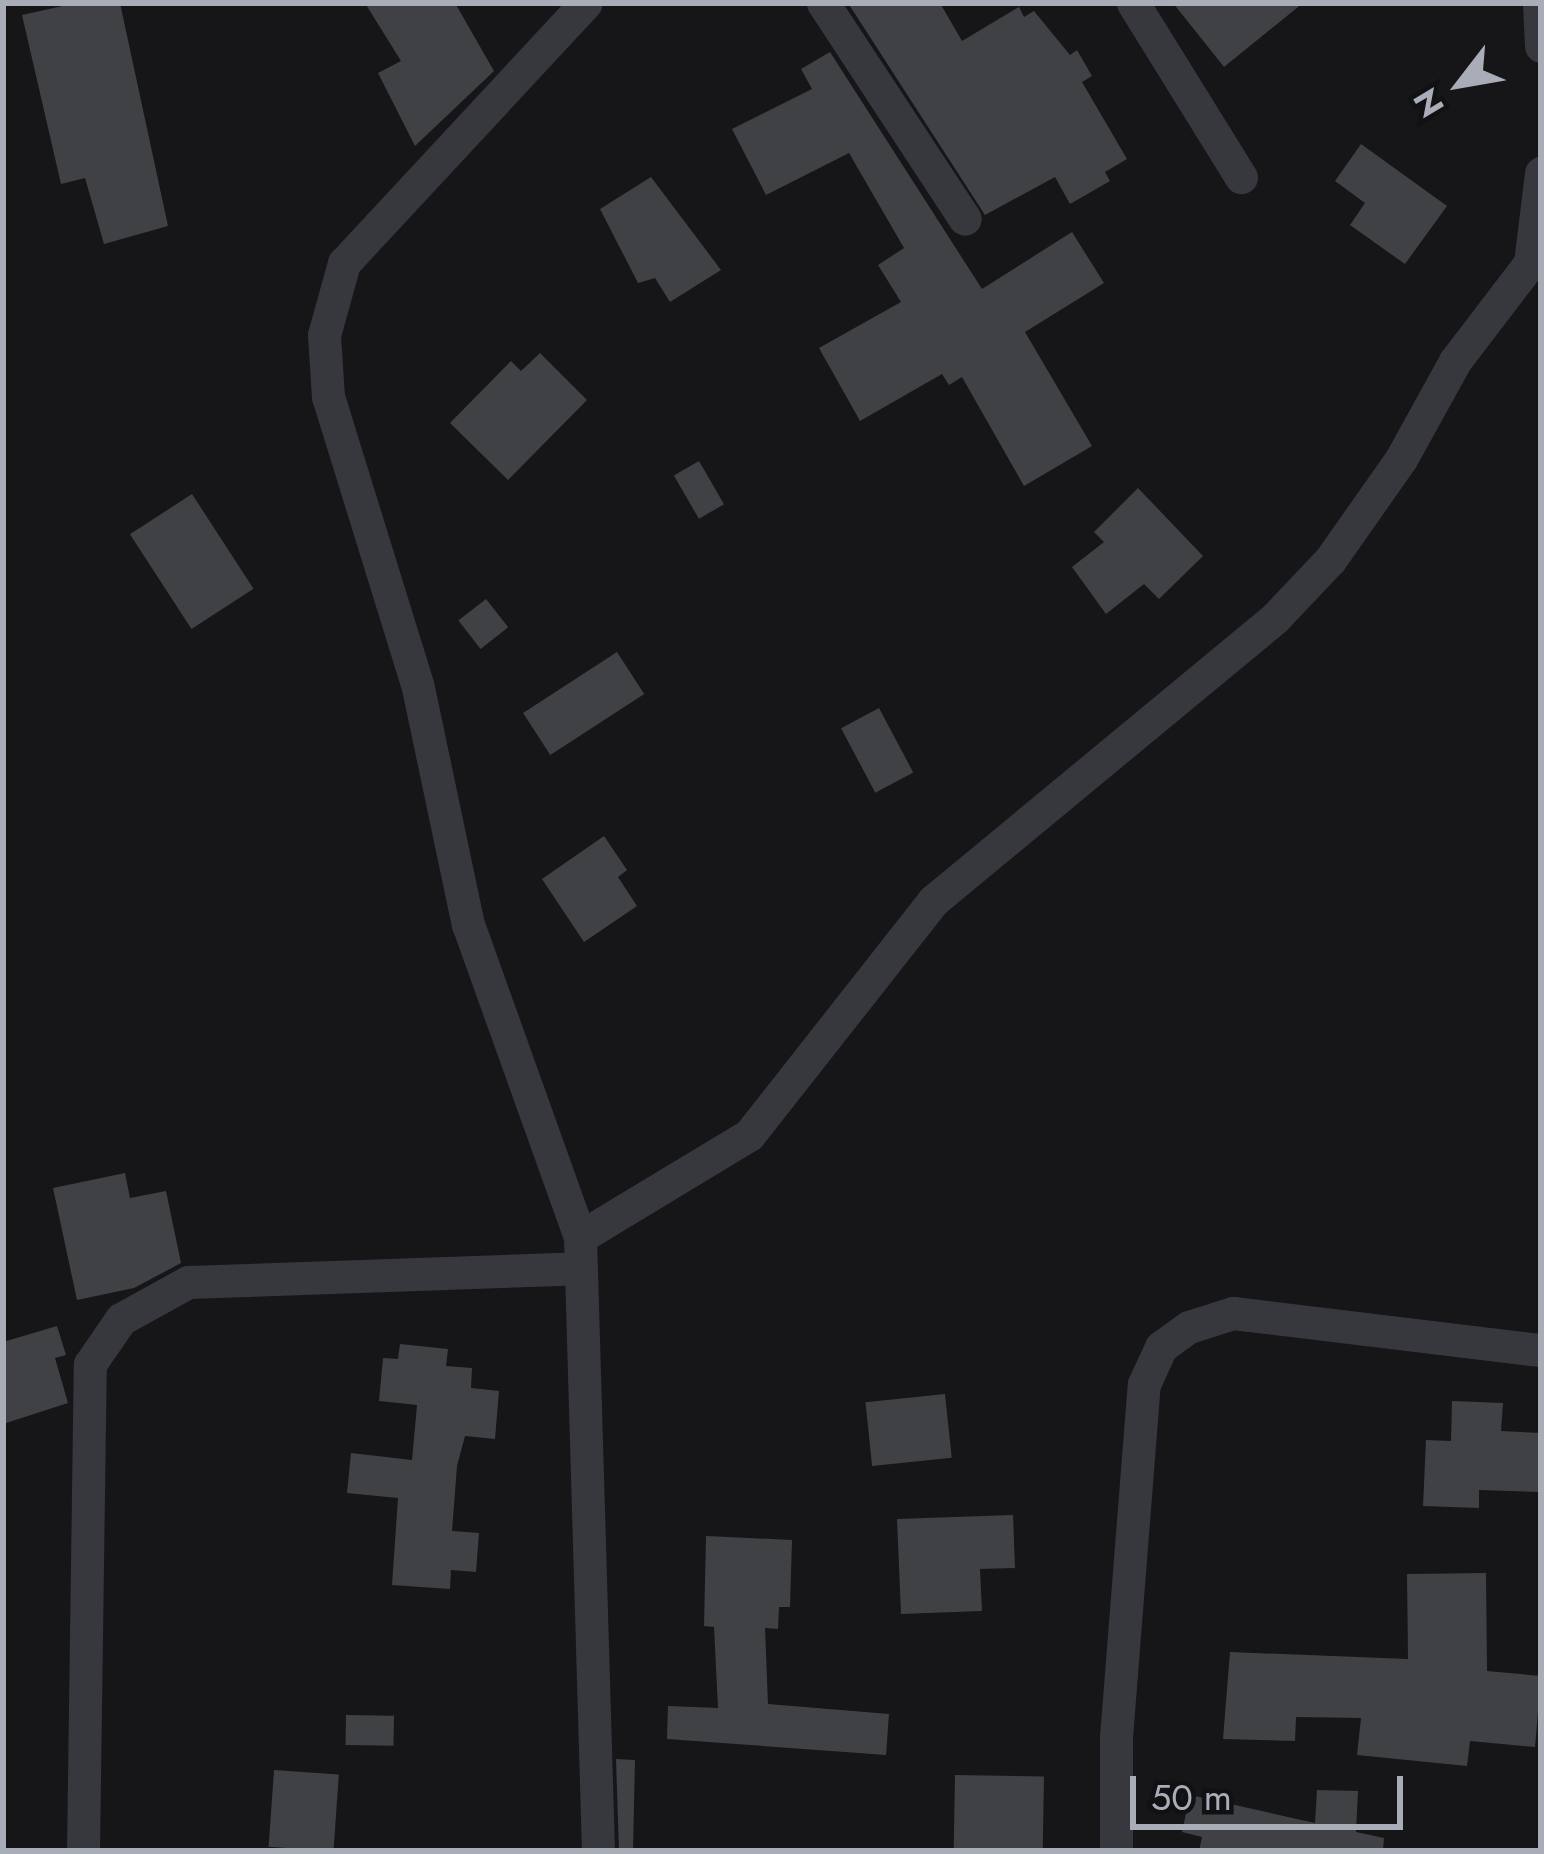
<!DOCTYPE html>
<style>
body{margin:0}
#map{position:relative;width:1544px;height:1854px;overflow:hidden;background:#161618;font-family:Jost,sans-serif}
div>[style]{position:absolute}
.building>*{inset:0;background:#404145;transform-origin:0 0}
.minor>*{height:33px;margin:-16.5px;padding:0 16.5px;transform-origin:16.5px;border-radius:16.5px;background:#37383d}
span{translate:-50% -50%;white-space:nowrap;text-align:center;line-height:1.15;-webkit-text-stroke:9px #111113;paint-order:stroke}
.frame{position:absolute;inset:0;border:6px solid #a8adb8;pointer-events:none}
.north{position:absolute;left:1400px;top:24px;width:120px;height:120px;-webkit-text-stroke:9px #111113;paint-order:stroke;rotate:239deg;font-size:33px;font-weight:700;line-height:48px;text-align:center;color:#a8adb8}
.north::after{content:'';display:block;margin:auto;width:42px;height:54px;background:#a8adb8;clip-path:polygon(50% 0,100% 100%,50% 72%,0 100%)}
.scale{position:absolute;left:1130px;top:1776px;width:273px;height:54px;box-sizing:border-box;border:6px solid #a8adb8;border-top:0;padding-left:15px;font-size:36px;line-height:42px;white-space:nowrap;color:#a8adb8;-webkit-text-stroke:9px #111113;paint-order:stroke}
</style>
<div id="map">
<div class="building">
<div style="clip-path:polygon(76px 3px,120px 3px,168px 226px,104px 244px,85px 178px,61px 184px,22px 15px)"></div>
<div style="clip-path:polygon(365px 3px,455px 3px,494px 71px,415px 146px,378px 73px,401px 61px)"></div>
<div style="clip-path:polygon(848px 3px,940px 3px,962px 41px,1019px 7px,1024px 17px,1034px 11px,1070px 55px,1077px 50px,1092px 76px,1082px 82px,1127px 159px,1105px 172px,1110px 181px,1070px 204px,1055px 177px,985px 215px)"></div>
<div style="clip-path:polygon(1173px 3px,1303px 3px,1224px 67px)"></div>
<div style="clip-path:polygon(830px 52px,982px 289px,1072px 232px,1104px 283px,1025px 332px,1092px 446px,1024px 486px,962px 377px,949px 385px,942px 374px,860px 421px,819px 348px,901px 302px,878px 265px,904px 248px,849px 153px,766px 195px,732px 129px,812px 89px,801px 69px)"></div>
<div style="clip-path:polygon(1361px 144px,1447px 206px,1405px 264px,1350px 225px,1365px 203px,1335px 181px)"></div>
<div style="clip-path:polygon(651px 177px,721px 270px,670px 302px,655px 278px,638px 283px,600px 209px)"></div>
<div style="clip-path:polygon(540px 353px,587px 400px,508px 480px,450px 423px,511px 361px,521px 371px)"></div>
<div style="left:699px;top:461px;width:50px;height:29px;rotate:60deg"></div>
<div style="clip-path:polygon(1138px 488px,1203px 556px,1159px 599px,1144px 584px,1106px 614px,1072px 567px,1104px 542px,1094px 532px)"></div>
<div style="left:192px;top:494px;width:113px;height:74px;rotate:57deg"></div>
<div style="left:486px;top:599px;width:36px;height:35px;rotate:52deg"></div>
<div style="left:617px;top:652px;width:50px;height:112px;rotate:57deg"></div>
<div style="left:879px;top:708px;width:73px;height:43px;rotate:62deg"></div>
<div style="clip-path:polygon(604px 836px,627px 870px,618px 877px,637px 906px,584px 942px,542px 879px)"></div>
<div style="clip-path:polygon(125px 1173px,130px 1198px,166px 1191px,181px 1263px,134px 1288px,77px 1300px,53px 1188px)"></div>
<div style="clip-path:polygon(57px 1326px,66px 1355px,55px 1358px,68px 1403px,3px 1424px,3px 1342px)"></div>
<div style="clip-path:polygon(400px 1344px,448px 1349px,446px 1366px,472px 1368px,471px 1388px,499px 1391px,495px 1439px,465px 1436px,457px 1466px,452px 1531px,479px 1533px,476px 1572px,451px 1570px,450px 1589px,392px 1585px,398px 1498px,347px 1493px,351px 1453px,412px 1460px,417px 1405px,379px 1401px,383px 1358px,398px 1359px)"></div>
<div style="left:945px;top:1394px;width:64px;height:80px;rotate:84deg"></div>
<div style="clip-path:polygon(1452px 1401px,1503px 1403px,1501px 1431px,1541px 1433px,1541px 1492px,1479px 1490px,1479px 1508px,1423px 1506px,1426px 1440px,1451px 1441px)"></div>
<div style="clip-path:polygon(1013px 1515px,1015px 1568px,980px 1569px,982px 1611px,901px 1614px,897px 1519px)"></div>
<div style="clip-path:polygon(706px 1536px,792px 1540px,790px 1607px,779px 1607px,778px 1629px,765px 1628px,768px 1704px,889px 1714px,886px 1755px,667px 1739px,668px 1706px,718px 1708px,714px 1627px,704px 1626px)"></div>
<div style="clip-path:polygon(1486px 1573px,1487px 1671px,1541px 1676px,1535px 1747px,1470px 1741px,1467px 1766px,1357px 1755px,1361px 1718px,1296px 1717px,1295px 1741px,1223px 1739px,1230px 1652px,1408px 1659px,1407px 1574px)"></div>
<div style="left:346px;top:1715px;width:48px;height:30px;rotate:1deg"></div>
<div style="clip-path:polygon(616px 1759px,635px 1760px,633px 1851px,619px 1851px)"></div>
<div style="left:274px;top:1770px;width:65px;height:77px;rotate:4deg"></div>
<div style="left:955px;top:1775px;width:89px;height:76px;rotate:1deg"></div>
<div style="clip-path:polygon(1317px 1790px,1358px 1791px,1356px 1832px,1384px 1838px,1383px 1851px,1199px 1851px,1202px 1837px,1182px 1832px,1190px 1795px,1315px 1823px)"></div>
</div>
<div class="minor">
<div style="left:823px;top:3px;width:258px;rotate:56.7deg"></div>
<div style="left:1133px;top:3px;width:205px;rotate:58.2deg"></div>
<div style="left:1539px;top:3px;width:43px;rotate:87.3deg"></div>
<div style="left:580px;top:1237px;width:331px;rotate:-109.7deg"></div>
<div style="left:468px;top:925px;width:246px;rotate:-101.9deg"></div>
<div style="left:417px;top:684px;width:300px;rotate:-107.2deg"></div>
<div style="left:328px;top:397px;width:62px;rotate:-93.7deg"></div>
<div style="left:324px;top:335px;width:75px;rotate:-74.5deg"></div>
<div style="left:344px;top:263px;width:355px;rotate:-47.1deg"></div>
<div style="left:83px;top:1851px;width:487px;rotate:-89.2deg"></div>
<div style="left:90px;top:1364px;width:55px;rotate:-55.4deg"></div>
<div style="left:121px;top:1319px;width:77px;rotate:-28.9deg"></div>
<div style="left:188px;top:1282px;width:392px;rotate:-2deg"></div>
<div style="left:598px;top:1851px;width:614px;rotate:-91.68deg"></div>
<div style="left:580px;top:1237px;width:197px;rotate:-31.1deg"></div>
<div style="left:749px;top:1135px;width:298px;rotate:-51.8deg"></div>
<div style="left:933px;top:901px;width:444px;rotate:-39.6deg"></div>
<div style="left:1275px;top:618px;width:80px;rotate:-46.5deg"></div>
<div style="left:1330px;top:560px;width:123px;rotate:-54.9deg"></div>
<div style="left:1401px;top:459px;width:112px;rotate:-61.1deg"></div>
<div style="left:1455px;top:361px;width:123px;rotate:-52.6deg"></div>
<div style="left:1530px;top:263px;width:91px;rotate:-83deg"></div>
<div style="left:1116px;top:1851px;width:114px;rotate:-90deg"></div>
<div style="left:1116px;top:1737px;width:354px;rotate:-85.5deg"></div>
<div style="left:1144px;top:1384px;width:41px;rotate:-65.3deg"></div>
<div style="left:1161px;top:1347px;width:34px;rotate:-36deg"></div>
<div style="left:1189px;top:1327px;width:46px;rotate:-17.7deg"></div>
<div style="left:1233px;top:1313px;width:310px;rotate:6.9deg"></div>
</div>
<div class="frame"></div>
<div class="north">N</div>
<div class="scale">50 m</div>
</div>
